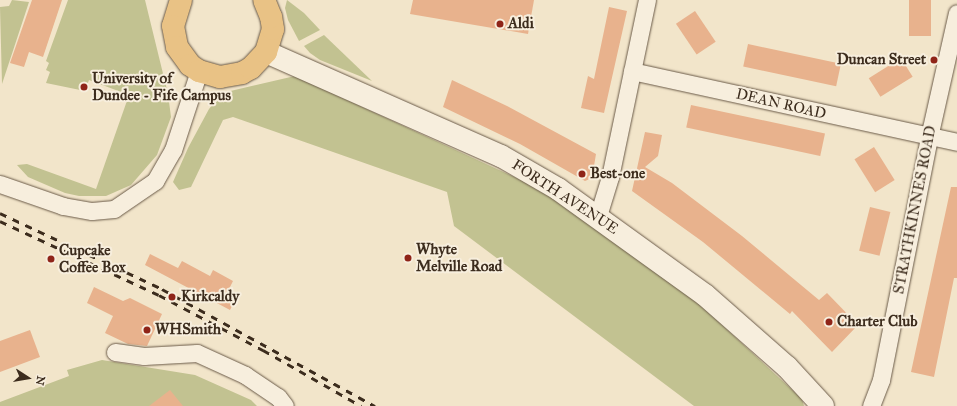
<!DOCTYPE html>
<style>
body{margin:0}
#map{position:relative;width:957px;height:406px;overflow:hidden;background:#f2e5ca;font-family:"IM FELL Great Primer",serif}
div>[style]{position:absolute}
.green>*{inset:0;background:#c2c291}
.building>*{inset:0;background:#e8b28d;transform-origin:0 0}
.roads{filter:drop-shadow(0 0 1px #6a5a48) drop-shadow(0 0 1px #6a5a48)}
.street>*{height:17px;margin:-8.5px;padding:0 8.5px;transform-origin:8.5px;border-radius:8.5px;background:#f7eedd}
.secondary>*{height:22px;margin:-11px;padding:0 11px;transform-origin:11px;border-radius:11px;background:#f7eedd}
.primary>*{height:22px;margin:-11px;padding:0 11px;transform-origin:11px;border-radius:11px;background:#e9c285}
.rail>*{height:3px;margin-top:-1.5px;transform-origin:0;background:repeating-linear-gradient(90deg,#3c2c1d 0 7px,transparent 0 14px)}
.dots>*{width:11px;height:11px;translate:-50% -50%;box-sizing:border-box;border:2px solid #f7eedd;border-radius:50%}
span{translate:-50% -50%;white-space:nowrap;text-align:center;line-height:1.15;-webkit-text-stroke:4px #f7eedd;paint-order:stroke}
.poi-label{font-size:15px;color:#3c2c1d;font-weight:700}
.left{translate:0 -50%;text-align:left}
.right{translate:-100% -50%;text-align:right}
.street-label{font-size:15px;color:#3c2c1d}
.north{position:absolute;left:8px;top:358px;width:40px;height:40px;-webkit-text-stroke:3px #f7eedd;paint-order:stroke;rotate:102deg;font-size:11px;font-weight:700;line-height:16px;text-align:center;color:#3c2c1d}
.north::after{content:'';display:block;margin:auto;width:14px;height:18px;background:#3c2c1d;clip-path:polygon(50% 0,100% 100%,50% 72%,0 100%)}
</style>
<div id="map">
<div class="green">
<div style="clip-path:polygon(12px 0,29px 2px,2px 84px,0 7px,9px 6px)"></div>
<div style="clip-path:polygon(68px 0,145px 0,168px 94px,171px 117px,157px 155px,131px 185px,106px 196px,79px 196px,65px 193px,28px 177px,17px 165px,27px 164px,96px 189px,129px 95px,89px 80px,85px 91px,46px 83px,50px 72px,46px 70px,49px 63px,46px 61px)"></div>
<div style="clip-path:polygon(287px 0,304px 13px,320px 30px,299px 41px,288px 20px,285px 8px)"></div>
<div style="clip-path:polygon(324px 35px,372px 81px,320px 60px,310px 53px,304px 46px)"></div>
<div style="clip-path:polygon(295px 76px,549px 193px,693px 298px,802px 399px,804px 406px,694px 406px,454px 226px,447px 192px,233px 117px,223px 120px,191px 187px,179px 190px,173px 182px,188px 148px,209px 109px,222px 93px)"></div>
<div style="clip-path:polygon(102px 360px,195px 375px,251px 400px,257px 406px,0 406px,0 402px,69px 376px,67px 370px)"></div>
</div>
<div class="building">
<div style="clip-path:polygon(32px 0,62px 0,43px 57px,29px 52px,24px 67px,10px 63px)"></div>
<div style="clip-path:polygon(413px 0,534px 0,528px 34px,410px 14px)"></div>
<div style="left:909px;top:0;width:22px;height:36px"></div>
<div style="clip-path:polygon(609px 7px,627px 11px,604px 113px,581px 108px,588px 76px,594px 79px)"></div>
<div style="left:695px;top:11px;width:37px;height:23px;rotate:56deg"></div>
<div style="left:748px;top:44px;width:95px;height:23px;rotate:12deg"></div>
<div style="left:901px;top:58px;width:22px;height:38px;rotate:58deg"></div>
<div style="clip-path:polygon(452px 80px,507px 106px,596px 154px,592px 178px,585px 181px,520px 144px,443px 107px)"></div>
<div style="left:691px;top:105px;width:137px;height:23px;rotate:12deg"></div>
<div style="clip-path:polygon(645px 132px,662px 135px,658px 156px,645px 167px,672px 183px,742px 236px,819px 300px,827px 293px,858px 325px,832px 352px,792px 311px,790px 314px,703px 242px,632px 191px)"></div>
<div style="left:874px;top:147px;width:39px;height:23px;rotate:58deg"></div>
<div style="clip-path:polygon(951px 187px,957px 187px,957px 278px,954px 278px,934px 377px,911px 372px)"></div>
<div style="left:870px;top:207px;width:21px;height:45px;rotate:14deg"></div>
<div style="clip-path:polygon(150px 254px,178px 268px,182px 261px,210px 276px,213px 270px,233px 281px,228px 291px,237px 296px,230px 310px,145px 265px)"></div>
<div style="clip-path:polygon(94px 287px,123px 301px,130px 298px,162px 314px,147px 346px,128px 344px,105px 333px,113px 316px,87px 303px)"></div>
<div style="clip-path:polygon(30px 330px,40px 357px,0 372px,0 341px)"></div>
<div style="clip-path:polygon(170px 390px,183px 406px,149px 406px)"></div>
</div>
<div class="roads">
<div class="street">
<div style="left:632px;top:71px;width:333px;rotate:12.3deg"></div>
<div style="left:0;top:184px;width:67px;rotate:19.2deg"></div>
<div style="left:63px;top:206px;width:29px;rotate:10deg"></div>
<div style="left:92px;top:211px;width:22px;rotate:-5deg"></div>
<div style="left:114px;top:209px;width:50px;rotate:-34.3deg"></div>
<div style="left:155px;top:181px;width:36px;rotate:-60deg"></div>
<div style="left:173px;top:150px;width:83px;rotate:-71.8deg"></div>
<div style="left:598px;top:216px;width:41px;rotate:-72.9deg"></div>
<div style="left:610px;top:177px;width:181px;rotate:-78.2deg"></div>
<div style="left:115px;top:352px;width:29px;rotate:8deg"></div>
<div style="left:144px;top:356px;width:53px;rotate:-3.2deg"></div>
<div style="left:197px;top:353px;width:53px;rotate:24.6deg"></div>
<div style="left:245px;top:375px;width:40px;rotate:34deg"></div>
<div style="left:278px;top:397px;width:11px;rotate:52deg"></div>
<div style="left:871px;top:406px;width:28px;rotate:-69deg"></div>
<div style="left:881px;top:380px;width:248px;rotate:-78.8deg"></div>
<div style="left:929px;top:137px;width:127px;rotate:-77.3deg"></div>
</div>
<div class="secondary">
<div style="left:266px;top:52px;width:257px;rotate:23.9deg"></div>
<div style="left:501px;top:156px;width:66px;rotate:30.1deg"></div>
<div style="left:558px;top:189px;width:181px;rotate:35.8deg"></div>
<div style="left:705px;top:295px;width:109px;rotate:41.3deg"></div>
<div style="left:787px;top:367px;width:53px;rotate:47.3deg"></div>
</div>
<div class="primary">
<div style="left:181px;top:0;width:27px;rotate:107deg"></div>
<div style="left:173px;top:26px;width:21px;rotate:79deg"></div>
<div style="left:177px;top:47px;width:22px;rotate:54deg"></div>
<div style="left:190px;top:65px;width:11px;rotate:34deg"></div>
<div style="left:199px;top:71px;width:22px;rotate:16deg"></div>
<div style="left:220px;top:77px;width:22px;rotate:-10deg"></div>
<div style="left:242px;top:73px;width:10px;rotate:-29deg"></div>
<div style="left:251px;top:68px;width:22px;rotate:-47deg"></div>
<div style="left:266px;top:52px;width:24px;rotate:-73deg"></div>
<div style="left:273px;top:29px;width:12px;rotate:-99deg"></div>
<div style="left:271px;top:17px;width:18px;rotate:-112deg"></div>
</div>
</div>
<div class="rail">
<div style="left:0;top:213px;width:179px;rotate:25.1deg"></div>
<div style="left:162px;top:289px;width:243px;rotate:28.8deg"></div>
<div style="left:0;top:221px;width:175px;rotate:25deg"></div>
<div style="left:159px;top:295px;width:118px;rotate:27.9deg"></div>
<div style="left:263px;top:350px;width:113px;rotate:29.7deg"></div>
</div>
<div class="dots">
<div style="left:500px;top:24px;background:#8f2418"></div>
<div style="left:934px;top:60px;background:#8f2418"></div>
<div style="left:84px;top:87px;background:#8f2418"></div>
<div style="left:582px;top:174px;background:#8f2418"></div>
<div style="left:408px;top:258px;background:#8f2418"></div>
<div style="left:51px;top:259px;background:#8f2418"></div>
<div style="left:172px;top:297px;background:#8f2418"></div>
<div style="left:829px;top:322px;background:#8f2418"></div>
<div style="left:147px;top:330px;background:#8f2418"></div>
</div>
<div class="poi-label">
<span class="left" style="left:508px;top:24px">Aldi</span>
<span class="right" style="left:926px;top:60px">Duncan Street</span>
<span class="left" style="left:92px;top:87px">University of<br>Dundee - Fife Campus</span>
<span class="left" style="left:590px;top:174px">Best-one</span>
<span class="left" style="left:416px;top:258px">Whyte<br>Melville Road</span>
<span class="left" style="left:59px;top:259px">Cupcake<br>Coffee Box</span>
<span class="left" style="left:181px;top:297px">Kirkcaldy</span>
<span class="left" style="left:837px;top:322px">Charter Club</span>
<span class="left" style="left:155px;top:330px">WHSmith</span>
</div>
<div class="street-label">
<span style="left:781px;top:104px;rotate:13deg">DEAN ROAD</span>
<span style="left:565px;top:197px;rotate:33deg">FORTH AVENUE</span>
<span style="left:915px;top:210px;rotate:-79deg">STRATHKINNES ROAD</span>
</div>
<div class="north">N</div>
</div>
